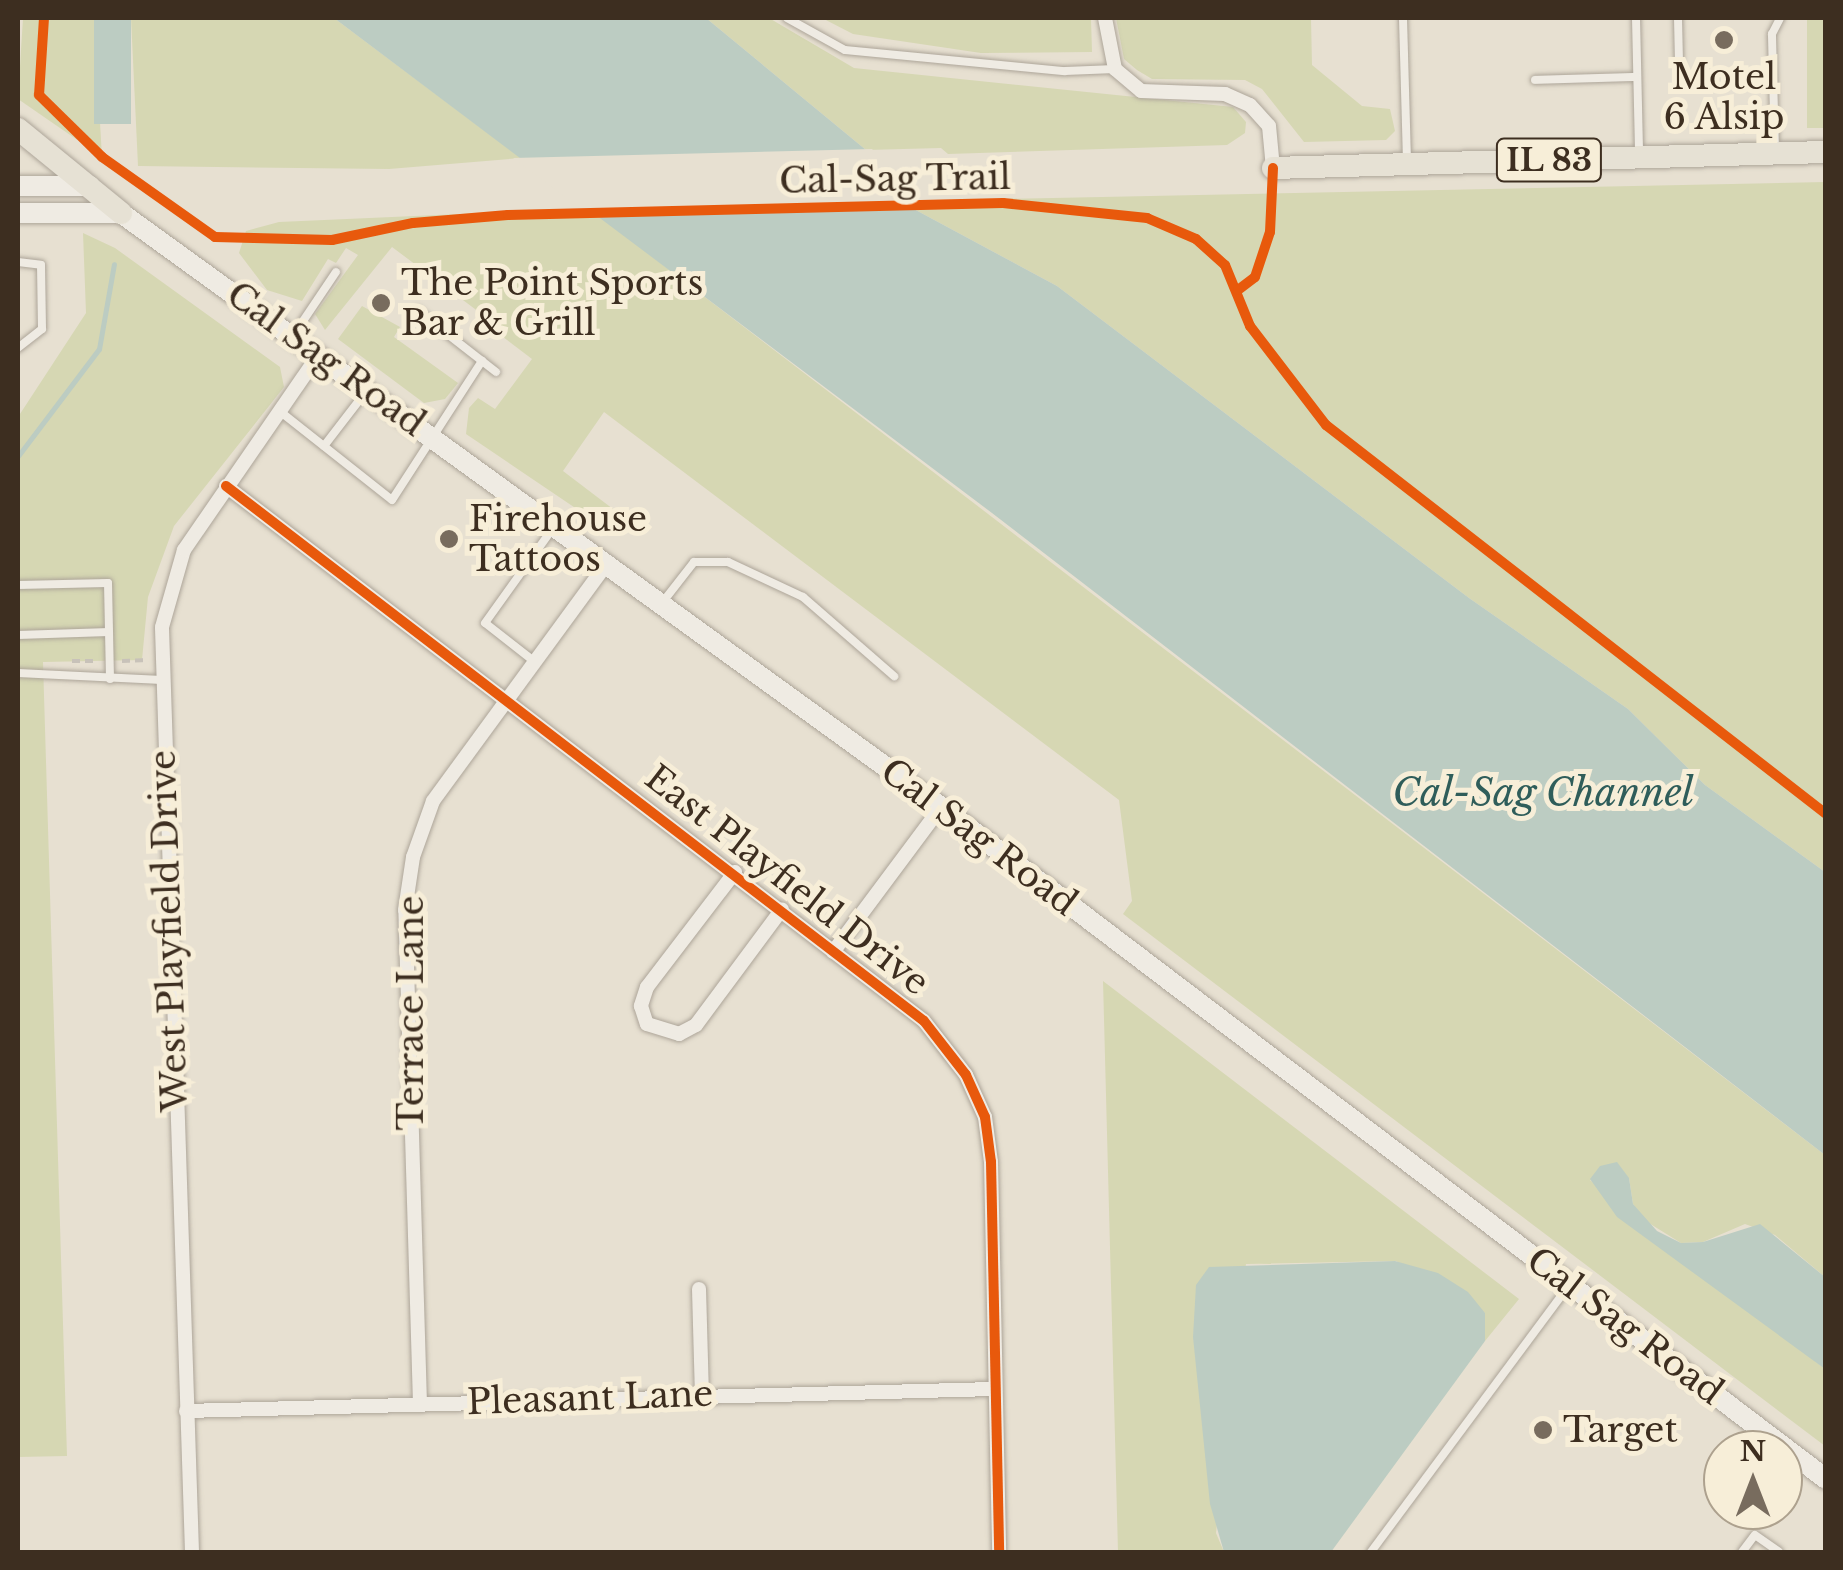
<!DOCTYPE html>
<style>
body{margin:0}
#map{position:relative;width:1843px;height:1570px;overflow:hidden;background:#e7e0d1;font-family:"Libre Baskerville",serif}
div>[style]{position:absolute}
.green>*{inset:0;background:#d6d7b3;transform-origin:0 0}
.water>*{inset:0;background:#bcccc2;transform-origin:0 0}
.pier>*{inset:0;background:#e7e0d1}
.stream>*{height:5px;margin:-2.5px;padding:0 2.5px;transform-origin:2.5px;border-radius:2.5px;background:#bcccc2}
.path>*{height:4px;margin-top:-2px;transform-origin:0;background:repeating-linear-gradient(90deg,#c8c2b9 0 8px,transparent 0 13px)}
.roads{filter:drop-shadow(0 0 2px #ada599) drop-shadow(0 0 2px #ada599)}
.service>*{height:8px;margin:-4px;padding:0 4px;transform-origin:4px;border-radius:4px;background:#efebe3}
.minor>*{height:14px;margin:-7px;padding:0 7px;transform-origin:7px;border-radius:7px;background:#efebe3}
.secondary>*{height:20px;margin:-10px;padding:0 10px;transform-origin:10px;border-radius:10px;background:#efebe3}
.primary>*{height:22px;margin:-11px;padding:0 11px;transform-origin:11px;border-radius:11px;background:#e6e1d4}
.cycleway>*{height:10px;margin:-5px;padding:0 5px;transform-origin:5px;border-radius:5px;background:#e8590c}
.dots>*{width:28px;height:28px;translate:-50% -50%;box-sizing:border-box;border:5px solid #f7eed8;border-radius:50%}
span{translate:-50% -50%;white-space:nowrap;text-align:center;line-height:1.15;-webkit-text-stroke:10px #f7eed8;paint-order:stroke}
.shield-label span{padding:2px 8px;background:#f7eed8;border:2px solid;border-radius:8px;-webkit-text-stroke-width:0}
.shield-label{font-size:32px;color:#3d2e20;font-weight:700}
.poi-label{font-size:35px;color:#3d2e20}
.left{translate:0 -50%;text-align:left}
.street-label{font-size:35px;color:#3d2e20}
.water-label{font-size:38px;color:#2f5d5a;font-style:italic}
.frame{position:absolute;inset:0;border:20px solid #3d2e20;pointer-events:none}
.north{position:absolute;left:1703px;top:1430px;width:100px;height:100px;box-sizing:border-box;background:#f7eed8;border:2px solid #ada18e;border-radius:50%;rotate:0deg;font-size:28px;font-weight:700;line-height:40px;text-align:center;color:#3d2e20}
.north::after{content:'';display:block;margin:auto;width:35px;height:45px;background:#786c5e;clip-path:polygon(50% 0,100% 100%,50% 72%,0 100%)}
</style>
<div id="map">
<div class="green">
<div style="clip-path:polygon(23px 18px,94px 18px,102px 157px,18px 99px)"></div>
<div style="clip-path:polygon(131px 18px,334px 18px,521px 158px,389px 169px,138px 166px)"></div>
<div style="clip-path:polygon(706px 18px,769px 18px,854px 68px,1233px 107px,1246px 122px,1245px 133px,1227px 145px,948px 154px,941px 148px,866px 150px)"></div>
<div style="clip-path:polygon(822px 18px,1091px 18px,1092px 52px,981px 53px,853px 34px)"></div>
<div style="clip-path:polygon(1116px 18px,1311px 18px,1312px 65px,1362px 106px,1390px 109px,1395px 131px,1386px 140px,1304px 142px,1262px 89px,1245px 80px,1152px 79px,1137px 70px,1124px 59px)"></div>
<div style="left:1807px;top:18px;width:18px;height:110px"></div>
<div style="clip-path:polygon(1825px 182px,1825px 872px,1705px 785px,1628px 709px,1469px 598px,1057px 286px,912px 208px,1005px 206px,999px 199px)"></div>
<div style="clip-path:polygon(505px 212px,512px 218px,599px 216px,1825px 1155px,1825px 1277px,1775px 1235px,1745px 1224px,1703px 1242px,1681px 1243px,1644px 1220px,1633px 1204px,1629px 1178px,1590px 1180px,1825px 1369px,1825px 1446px,1123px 914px,1132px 901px,1119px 800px,604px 412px,563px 471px,613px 509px,599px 524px,466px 434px,469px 408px,478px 398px,495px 409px,532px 359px,486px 324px,487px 318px,392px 247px,325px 330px,315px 314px,358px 255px,346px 248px,336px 263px,328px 259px,302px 301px,267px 290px,239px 253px,246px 231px,279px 222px)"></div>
<div style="clip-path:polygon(83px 233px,115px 248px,280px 367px,284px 387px,174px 526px,148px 597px,142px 660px,43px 662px,67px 1456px,18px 1457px,18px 417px,86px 313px)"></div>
<div style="clip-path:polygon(362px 306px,400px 327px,394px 337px,458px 383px,445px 399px,424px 403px,338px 339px)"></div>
<div style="clip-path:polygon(1103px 981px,1519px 1299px,1485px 1341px,1485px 1313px,1396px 1261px,1246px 1264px,1216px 1533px,1224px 1552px,1118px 1552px)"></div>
</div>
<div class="water">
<div style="left:94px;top:18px;width:37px;height:106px"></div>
<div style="clip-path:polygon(334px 18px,706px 18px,866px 150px,912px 208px,1057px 286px,1469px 598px,1628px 709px,1705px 785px,1825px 872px,1825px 1155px,992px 513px)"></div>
<div style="clip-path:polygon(1617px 1162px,1629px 1178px,1633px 1204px,1657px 1231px,1681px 1243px,1703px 1242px,1760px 1224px,1825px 1277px,1825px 1369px,1617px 1217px,1590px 1179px,1600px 1166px)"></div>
<div style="clip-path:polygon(1395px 1261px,1438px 1273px,1468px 1292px,1485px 1313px,1485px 1341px,1331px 1552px,1224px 1552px,1210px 1504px,1193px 1337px,1196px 1285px,1209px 1267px)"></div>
</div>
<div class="pier">
<div style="clip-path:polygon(872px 149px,922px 208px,591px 216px,513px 158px)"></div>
</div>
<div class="stream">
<div style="left:18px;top:456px;width:134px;rotate:-52.9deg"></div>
<div style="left:99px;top:349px;width:86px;rotate:-80deg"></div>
</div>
<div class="path">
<div style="left:195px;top:226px;width:23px;rotate:29deg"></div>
<div style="left:72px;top:661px;width:26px"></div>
<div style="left:122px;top:661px;width:26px;rotate:-2deg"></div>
</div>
<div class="roads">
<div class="service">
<div style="left:787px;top:18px;width:66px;rotate:28.9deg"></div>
<div style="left:845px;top:50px;width:221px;rotate:5.5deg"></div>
<div style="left:1065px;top:71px;width:50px;rotate:-2.3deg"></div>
<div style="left:1403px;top:18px;width:142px;rotate:88.4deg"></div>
<div style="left:1636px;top:18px;width:135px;rotate:88.7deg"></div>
<div style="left:1678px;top:18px;width:44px;rotate:88.7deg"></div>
<div style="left:1535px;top:80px;width:102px;rotate:-1.7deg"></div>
<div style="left:1775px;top:151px;width:117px;rotate:-91.5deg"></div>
<div style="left:1772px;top:34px;width:18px;rotate:-63deg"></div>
<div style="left:18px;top:262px;width:23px;rotate:7deg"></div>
<div style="left:41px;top:265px;width:64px;rotate:89.1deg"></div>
<div style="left:42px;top:329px;width:31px;rotate:142deg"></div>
<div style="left:418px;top:311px;width:99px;rotate:38deg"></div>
<div style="left:293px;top:336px;width:77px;rotate:-56.1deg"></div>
<div style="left:282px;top:413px;width:140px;rotate:38.3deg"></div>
<div style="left:392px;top:500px;width:166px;rotate:-57.1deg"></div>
<div style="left:324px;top:446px;width:66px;rotate:-52.4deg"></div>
<div style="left:18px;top:585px;width:90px;rotate:-1.3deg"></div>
<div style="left:108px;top:583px;width:96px;rotate:88.8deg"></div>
<div style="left:662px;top:603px;width:52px;rotate:-52deg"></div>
<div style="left:694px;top:562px;width:34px"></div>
<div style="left:728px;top:562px;width:83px;rotate:25deg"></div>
<div style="left:803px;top:597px;width:121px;rotate:41deg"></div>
<div style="left:18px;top:635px;width:91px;rotate:-1.9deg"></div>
<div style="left:535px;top:662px;width:63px;rotate:-142deg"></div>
<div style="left:485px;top:623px;width:117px;rotate:-54.4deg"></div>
<div style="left:18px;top:673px;width:144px;rotate:2.8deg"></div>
<div style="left:1371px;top:1552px;width:329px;rotate:-53.4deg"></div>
<div style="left:1742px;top:1552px;width:21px;rotate:-53deg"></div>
<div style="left:1755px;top:1535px;width:29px;rotate:35deg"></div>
</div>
<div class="minor">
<div style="left:1105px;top:18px;width:52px;rotate:78.9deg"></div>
<div style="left:1115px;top:69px;width:34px;rotate:40deg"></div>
<div style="left:1141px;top:91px;width:84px;rotate:2deg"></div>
<div style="left:1225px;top:94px;width:27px;rotate:24deg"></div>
<div style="left:1250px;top:105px;width:28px;rotate:48deg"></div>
<div style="left:1269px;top:126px;width:42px;rotate:84.6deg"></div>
<div style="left:226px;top:486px;width:879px;rotate:37.47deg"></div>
<div style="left:924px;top:1021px;width:68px;rotate:52.1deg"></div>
<div style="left:966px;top:1075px;width:46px;rotate:65.7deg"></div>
<div style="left:985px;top:1117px;width:45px;rotate:82.4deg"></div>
<div style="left:991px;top:1162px;width:390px;rotate:88.8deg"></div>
<div style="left:735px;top:872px;width:145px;rotate:127.4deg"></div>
<div style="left:647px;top:987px;width:20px;rotate:108deg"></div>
<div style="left:641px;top:1006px;width:19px;rotate:72deg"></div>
<div style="left:647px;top:1024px;width:34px;rotate:17deg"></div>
<div style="left:679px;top:1034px;width:19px;rotate:-28deg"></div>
<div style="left:696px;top:1025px;width:144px;rotate:-53.4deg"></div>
<div style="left:833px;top:952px;width:181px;rotate:-53.3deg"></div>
<div style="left:699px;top:1289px;width:105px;rotate:88.4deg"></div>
<div style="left:420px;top:1404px;width:494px;rotate:-91.7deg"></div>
<div style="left:405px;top:910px;width:54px;rotate:-81.4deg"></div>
<div style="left:413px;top:857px;width:59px;rotate:-70.3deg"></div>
<div style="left:433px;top:801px;width:296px;rotate:-53.8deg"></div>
<div style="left:186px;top:1411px;width:808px;rotate:-1.56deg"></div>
<div style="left:192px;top:1552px;width:925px;rotate:-91.86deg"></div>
<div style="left:162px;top:627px;width:80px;rotate:-74.1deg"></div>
<div style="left:184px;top:550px;width:238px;rotate:-55.4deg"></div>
</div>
<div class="secondary">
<div style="left:18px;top:186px;width:72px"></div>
<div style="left:18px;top:213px;width:103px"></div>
<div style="left:121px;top:213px;width:1013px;rotate:35.92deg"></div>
<div style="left:941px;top:807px;width:1111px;rotate:37.21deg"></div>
</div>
<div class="primary">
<div style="left:18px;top:129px;width:133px;rotate:39.2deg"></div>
<div style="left:1273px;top:168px;width:553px;rotate:-1.66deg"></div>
</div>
</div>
<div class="cycleway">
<div style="left:44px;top:18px;width:77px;rotate:93.7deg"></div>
<div style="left:39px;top:95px;width:88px;rotate:44.5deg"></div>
<div style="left:102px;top:157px;width:138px;rotate:35.3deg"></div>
<div style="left:215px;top:237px;width:117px;rotate:1.5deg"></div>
<div style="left:332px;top:240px;width:83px;rotate:-11.9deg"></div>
<div style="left:413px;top:223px;width:95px;rotate:-4.8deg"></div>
<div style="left:508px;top:215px;width:495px;rotate:-1.4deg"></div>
<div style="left:1003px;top:203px;width:145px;rotate:5.9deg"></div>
<div style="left:1147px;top:218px;width:53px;rotate:23.2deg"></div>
<div style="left:1196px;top:239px;width:39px;rotate:42deg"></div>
<div style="left:1225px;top:265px;width:66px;rotate:67.7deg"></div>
<div style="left:1250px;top:326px;width:125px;rotate:52.5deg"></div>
<div style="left:1326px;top:425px;width:633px;rotate:37.88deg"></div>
<div style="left:1238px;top:290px;width:21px;rotate:-37deg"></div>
<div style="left:1255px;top:277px;width:47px;rotate:-71.6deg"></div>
<div style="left:1270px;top:232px;width:64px;rotate:-87.3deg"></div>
<div style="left:226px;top:486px;width:879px;rotate:37.47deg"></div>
<div style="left:924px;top:1021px;width:68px;rotate:52.1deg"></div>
<div style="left:966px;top:1075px;width:46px;rotate:65.7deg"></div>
<div style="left:985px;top:1117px;width:45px;rotate:82.4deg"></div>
<div style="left:991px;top:1162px;width:390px;rotate:88.8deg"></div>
</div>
<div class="dots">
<div style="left:1724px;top:40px;background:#786c5e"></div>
<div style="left:381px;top:303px;background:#786c5e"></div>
<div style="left:449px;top:539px;background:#786c5e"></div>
<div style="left:1543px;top:1430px;background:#786c5e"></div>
</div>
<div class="shield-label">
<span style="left:1549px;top:160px">IL 83</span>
</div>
<div class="poi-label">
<span style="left:1724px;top:97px">Motel<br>6 Alsip</span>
<span class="left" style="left:401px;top:303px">The Point Sports<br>Bar &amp; Grill</span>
<span class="left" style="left:469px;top:539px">Firehouse<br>Tattoos</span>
<span class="left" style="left:1563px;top:1430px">Target</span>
</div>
<div class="street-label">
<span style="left:895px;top:179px;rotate:-1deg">Cal-Sag Trail</span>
<span style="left:326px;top:359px;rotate:36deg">Cal Sag Road</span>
<span style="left:979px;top:837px;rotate:37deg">Cal Sag Road</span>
<span style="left:787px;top:880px;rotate:38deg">East Playfield Drive</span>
<span style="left:169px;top:931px;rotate:-92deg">West Playfield Drive</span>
<span style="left:411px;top:1013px;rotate:-90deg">Terrace Lane</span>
<span style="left:1625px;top:1326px;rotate:37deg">Cal Sag Road</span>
<span style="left:590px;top:1398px;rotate:-2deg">Pleasant Lane</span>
</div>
<div class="water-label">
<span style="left:1543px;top:793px">Cal-Sag Channel</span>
</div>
<div class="frame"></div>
<div class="north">N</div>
</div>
